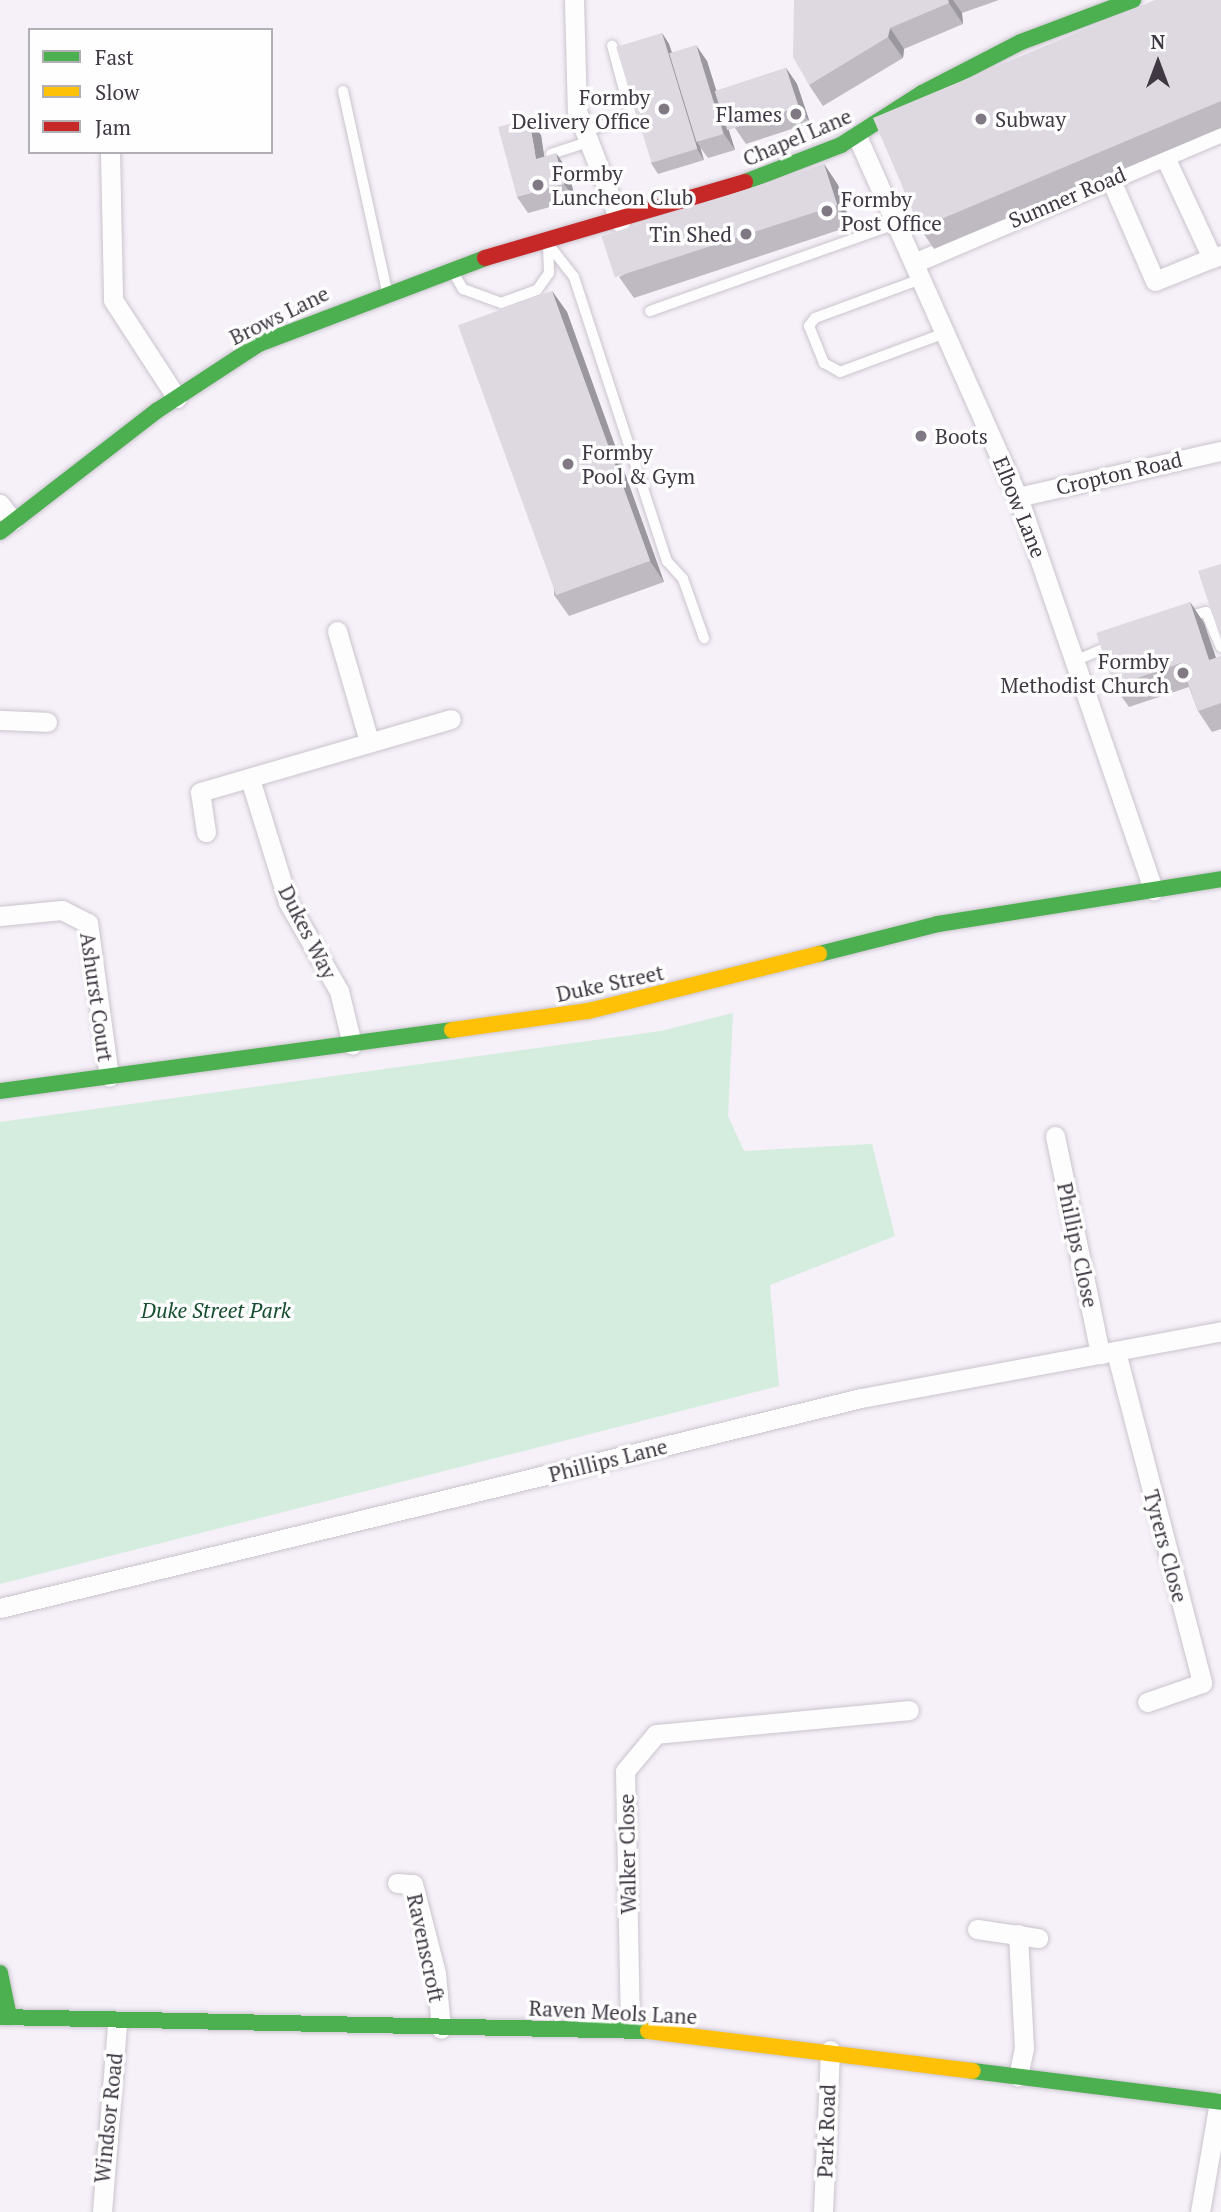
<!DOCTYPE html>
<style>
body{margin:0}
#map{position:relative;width:1221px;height:2212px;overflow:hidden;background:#f6f0f9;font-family:"PT Serif",serif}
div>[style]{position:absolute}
.green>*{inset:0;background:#d4edde}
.roads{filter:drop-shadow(0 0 2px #cac4cd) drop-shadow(0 0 2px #cac4cd)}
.lane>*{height:10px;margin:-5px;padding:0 5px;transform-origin:5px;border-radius:5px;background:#fefdfe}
.street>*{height:19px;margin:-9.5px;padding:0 9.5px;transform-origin:9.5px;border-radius:9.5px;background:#fefdfe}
.fast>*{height:16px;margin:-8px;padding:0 8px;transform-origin:8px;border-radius:8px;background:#4caf50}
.slow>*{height:16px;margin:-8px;padding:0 8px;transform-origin:8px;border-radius:8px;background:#ffc107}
.jam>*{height:16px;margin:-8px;padding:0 8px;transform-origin:8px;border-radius:8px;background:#c62828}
.wall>*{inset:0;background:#bfbac2}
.shaded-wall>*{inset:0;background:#9b979e}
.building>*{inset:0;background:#ded8e1;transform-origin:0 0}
.dots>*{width:19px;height:19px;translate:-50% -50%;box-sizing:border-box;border:4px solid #fefefe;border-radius:50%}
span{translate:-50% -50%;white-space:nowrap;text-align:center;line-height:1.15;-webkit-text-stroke:7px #fefefe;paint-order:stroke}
.poi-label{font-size:21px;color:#403944}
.right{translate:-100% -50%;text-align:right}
.left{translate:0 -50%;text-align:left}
.street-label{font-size:21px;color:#403944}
.park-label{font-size:21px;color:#154e2e;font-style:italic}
.legend{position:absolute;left:28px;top:28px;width:245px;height:126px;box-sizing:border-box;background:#fefefe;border:2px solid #b2afb4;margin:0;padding:9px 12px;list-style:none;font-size:21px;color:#403944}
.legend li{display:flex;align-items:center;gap:14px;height:35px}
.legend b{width:35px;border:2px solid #b2afb4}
.north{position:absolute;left:1123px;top:28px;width:70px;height:70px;-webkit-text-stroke:5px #fefefe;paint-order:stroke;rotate:0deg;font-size:19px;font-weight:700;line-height:28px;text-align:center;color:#403944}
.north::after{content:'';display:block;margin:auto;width:24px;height:32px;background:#403944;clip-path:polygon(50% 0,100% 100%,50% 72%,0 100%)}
</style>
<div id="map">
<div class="green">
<div style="clip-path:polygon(733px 1013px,728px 1116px,744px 1151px,872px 1144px,895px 1236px,770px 1285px,779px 1386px,0 1584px,0 1122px,661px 1031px)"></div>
</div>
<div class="roads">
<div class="lane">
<div style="left:343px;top:91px;width:205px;rotate:77.6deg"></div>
<div style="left:583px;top:132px;width:51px;rotate:-18.4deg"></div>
<div style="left:631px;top:116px;width:73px;rotate:-105deg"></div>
<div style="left:551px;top:154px;width:36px;rotate:-18deg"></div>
<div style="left:549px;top:245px;width:41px;rotate:52deg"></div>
<div style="left:574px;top:277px;width:299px;rotate:71.9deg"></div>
<div style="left:667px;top:561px;width:24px;rotate:48deg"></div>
<div style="left:683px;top:579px;width:63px;rotate:70.4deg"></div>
<div style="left:453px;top:272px;width:20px;rotate:60deg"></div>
<div style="left:463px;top:289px;width:40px;rotate:20.2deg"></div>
<div style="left:501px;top:303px;width:38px;rotate:-20deg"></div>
<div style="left:537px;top:290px;width:21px;rotate:-55deg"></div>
<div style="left:549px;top:273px;width:29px;rotate:-92deg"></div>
<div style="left:921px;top:279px;width:113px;rotate:159.8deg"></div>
<div style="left:815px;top:318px;width:10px;rotate:127deg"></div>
<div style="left:809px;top:326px;width:40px;rotate:68deg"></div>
<div style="left:824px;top:363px;width:18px;rotate:29deg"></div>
<div style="left:840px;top:372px;width:112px;rotate:-20.4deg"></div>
<div style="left:650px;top:311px;width:261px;rotate:-19.5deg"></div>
<div style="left:1188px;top:617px;width:19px;rotate:-16deg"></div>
<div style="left:1206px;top:612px;width:38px;rotate:67deg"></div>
<div style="left:1077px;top:660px;width:38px;rotate:-23deg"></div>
</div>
<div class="street">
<div style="left:574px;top:0;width:111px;rotate:88.5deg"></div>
<div style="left:577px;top:111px;width:119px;rotate:68.8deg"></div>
<div style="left:857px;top:136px;width:395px;rotate:66deg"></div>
<div style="left:1018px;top:497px;width:416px;rotate:71deg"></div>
<div style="left:110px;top:152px;width:148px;rotate:88.8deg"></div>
<div style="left:113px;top:300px;width:117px;rotate:56.9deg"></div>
<div style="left:1164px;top:155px;width:114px;rotate:65deg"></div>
<div style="left:1212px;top:258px;width:9px;rotate:-18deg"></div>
<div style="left:1110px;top:178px;width:112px;rotate:66.4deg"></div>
<div style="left:1155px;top:281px;width:61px;rotate:-22deg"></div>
<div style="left:914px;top:263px;width:334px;rotate:-23.1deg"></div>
<div style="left:1018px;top:497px;width:208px;rotate:-12.8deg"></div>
<div style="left:0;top:504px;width:21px;rotate:53deg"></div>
<div style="left:337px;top:631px;width:115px;rotate:73.8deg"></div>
<div style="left:0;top:720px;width:47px;rotate:2.4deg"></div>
<div style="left:250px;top:779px;width:129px;rotate:72.8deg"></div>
<div style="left:288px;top:902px;width:103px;rotate:60.2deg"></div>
<div style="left:339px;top:991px;width:55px;rotate:76.2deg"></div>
<div style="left:206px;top:832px;width:40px;rotate:-98.5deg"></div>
<div style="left:200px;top:792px;width:261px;rotate:-16.2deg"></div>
<div style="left:0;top:916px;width:62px;rotate:-5.5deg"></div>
<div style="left:62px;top:910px;width:29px;rotate:27deg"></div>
<div style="left:88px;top:923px;width:155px;rotate:82.2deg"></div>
<div style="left:1055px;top:1136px;width:223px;rotate:78.3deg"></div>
<div style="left:1116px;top:1352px;width:342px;rotate:75.4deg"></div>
<div style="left:1202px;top:1683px;width:58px;rotate:160.9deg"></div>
<div style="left:0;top:1608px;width:886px;rotate:-13.71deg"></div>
<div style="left:861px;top:1398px;width:366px;rotate:-10.5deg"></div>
<div style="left:397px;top:1883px;width:16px;rotate:4deg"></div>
<div style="left:413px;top:1884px;width:92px;rotate:75.5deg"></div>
<div style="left:436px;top:1973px;width:56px;rotate:84.9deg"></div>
<div style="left:977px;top:1929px;width:62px;rotate:8.4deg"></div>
<div style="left:1018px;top:1934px;width:114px;rotate:87deg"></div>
<div style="left:1024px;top:2048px;width:29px;rotate:102deg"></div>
<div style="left:630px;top:2029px;width:258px;rotate:-91.1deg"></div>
<div style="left:625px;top:1771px;width:48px;rotate:-50deg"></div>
<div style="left:656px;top:1734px;width:254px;rotate:-5.4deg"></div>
<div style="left:102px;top:2212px;width:189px;rotate:-85.4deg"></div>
<div style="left:823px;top:2212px;width:162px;rotate:-87.5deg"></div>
<div style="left:1200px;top:2212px;width:112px;rotate:-80.2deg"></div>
</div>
<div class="fast">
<div style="left:745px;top:182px;width:103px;rotate:-21.1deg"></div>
<div style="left:841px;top:145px;width:96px;rotate:-32.7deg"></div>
<div style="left:922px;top:93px;width:111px;rotate:-27.3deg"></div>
<div style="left:1021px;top:42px;width:120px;rotate:-20.6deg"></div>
<div style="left:0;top:532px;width:200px;rotate:-37.7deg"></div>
<div style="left:158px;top:410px;width:121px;rotate:-33.2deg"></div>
<div style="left:259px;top:344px;width:242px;rotate:-20.8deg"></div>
<div style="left:819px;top:954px;width:123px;rotate:-14.1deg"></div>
<div style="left:938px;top:924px;width:287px;rotate:-9deg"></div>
<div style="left:0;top:1091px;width:456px;rotate:-7.7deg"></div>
<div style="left:0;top:1973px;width:45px;rotate:78.4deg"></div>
<div style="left:0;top:2017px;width:648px;rotate:1.24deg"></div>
<div style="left:973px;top:2071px;width:250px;rotate:7.1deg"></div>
</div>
<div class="slow">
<div style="left:452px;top:1030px;width:137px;rotate:-8deg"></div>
<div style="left:588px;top:1011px;width:238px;rotate:-13.9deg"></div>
<div style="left:648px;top:2031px;width:327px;rotate:7deg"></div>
</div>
<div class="jam">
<div style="left:485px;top:258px;width:271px;rotate:-16.3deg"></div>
</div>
</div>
<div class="wall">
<div style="clip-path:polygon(794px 0,999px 0,962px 13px,963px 24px,904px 49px,903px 58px,823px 106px,809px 85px)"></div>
<div style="clip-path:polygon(1221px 0,1221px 128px,934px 249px,920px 228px)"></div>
<div style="clip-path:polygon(662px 33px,669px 44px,672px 52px,707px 61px,716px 91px,786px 68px,797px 84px,810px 123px,746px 144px,735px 128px,718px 97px,735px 150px,708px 158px,700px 147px,704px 160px,658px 174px,651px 163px)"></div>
<div style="clip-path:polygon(541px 135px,544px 156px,567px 169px,576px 200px,528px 213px,517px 197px)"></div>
<div style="clip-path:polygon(824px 164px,838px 185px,851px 226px,634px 298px,619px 277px)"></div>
<div style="clip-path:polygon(552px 291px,567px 312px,664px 582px,569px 616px,554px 595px)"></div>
<div style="clip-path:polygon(1190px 602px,1204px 623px,1216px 658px,1221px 656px,1221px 729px,1212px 732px,1198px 711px,1189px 687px,1129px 707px,1114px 686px)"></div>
</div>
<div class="shaded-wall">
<div style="clip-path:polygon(948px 0,953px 0,962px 13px,963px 24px,949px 3px)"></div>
<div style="clip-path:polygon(890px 28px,904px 49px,903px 58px,888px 37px)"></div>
<div style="clip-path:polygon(662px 33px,669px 44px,699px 142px,697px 142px,700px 147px,704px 160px,697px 149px)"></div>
<div style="clip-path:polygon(696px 45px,707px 61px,735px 150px,724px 134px)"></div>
<div style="clip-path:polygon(786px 68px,797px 84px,810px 123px,799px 107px)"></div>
<div style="clip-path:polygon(529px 119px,541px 135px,547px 175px,536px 159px)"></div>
<div style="clip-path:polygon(556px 153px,567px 169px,576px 200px,564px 184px)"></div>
<div style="clip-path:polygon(824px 164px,838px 185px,851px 226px,837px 205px)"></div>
<div style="clip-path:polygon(552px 291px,567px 312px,664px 582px,650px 561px)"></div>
<div style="clip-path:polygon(1190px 602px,1204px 623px,1221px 673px,1209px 660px)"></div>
</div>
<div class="building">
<div style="clip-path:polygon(794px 0,948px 0,949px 3px,890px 28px,888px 37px,809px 85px,793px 57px)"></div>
<div style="clip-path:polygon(1155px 0,1221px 0,1221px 101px,920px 228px,873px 118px)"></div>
<div style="left:662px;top:33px;width:121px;height:48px;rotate:73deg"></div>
<div style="left:696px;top:45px;width:93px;height:28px;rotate:73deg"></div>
<div style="left:786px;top:68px;width:41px;height:75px;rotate:72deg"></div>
<div style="clip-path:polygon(529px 119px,536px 159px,556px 153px,564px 184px,517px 197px,498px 127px)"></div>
<div style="left:824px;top:164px;width:43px;height:234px;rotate:72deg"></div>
<div style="left:552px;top:291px;width:287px;height:100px;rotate:70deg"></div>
<div style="clip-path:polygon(1221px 564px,1221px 640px,1198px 571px)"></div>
<div style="clip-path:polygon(1190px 602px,1209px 660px,1221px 656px,1221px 703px,1198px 711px,1181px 663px,1114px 686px,1096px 633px)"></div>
</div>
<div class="dots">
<div style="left:664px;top:109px;background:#807983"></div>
<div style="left:796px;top:114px;background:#807983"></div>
<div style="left:981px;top:119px;background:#807983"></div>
<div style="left:538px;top:185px;background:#807983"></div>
<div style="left:827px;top:211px;background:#807983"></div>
<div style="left:746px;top:234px;background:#807983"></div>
<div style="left:921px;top:436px;background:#807983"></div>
<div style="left:568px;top:464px;background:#807983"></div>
<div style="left:1183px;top:673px;background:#807983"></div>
</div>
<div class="poi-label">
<span class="right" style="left:650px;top:109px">Formby<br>Delivery Office</span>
<span class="right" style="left:782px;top:114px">Flames</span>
<span class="left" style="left:995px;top:119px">Subway</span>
<span class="left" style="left:552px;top:185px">Formby<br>Luncheon Club</span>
<span class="left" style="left:841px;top:211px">Formby<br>Post Office</span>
<span class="right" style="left:732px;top:234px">Tin Shed</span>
<span class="left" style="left:935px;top:436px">Boots</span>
<span class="left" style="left:582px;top:464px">Formby<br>Pool &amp; Gym</span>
<span class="right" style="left:1169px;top:673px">Formby<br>Methodist Church</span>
</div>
<div class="street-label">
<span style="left:797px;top:137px;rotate:-23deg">Chapel Lane</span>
<span style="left:1067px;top:197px;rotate:-23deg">Sumner Road</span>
<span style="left:279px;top:315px;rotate:-26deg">Brows Lane</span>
<span style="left:1119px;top:473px;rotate:-13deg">Cropton Road</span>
<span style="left:1020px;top:507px;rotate:68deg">Elbow Lane</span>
<span style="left:308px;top:932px;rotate:63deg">Dukes Way</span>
<span style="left:610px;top:983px;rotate:-12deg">Duke Street</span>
<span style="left:97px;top:997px;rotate:82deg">Ashurst Court</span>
<span style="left:1078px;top:1245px;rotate:78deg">Phillips Close</span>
<span style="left:608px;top:1460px;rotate:-14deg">Phillips Lane</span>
<span style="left:1166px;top:1546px;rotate:75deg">Tyrers Close</span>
<span style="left:627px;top:1854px;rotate:-91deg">Walker Close</span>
<span style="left:426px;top:1948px;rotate:78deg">Ravenscroft</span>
<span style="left:613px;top:2012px;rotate:3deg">Raven Meols Lane</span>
<span style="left:108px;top:2118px;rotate:-84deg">Windsor Road</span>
<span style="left:826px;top:2131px;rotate:-88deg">Park Road</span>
</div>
<div class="park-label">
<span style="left:216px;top:1310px">Duke Street Park</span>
</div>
<ul class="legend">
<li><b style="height:9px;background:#4caf50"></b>Fast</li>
<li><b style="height:9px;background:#ffc107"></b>Slow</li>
<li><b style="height:9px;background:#c62828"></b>Jam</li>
</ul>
<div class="north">N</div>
</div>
